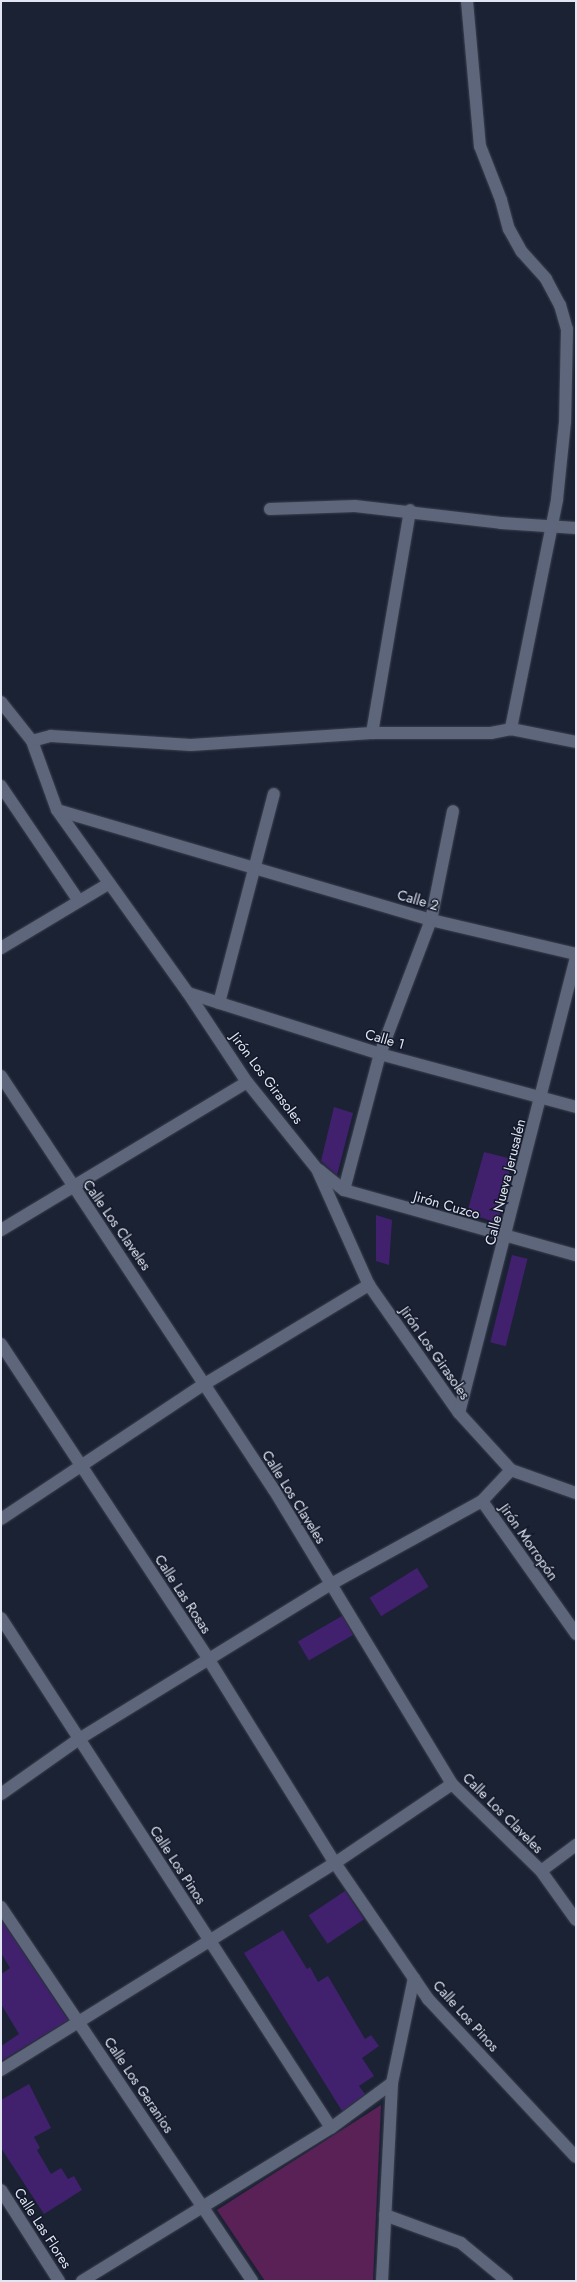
<!DOCTYPE html>
<meta charset="utf-8">
<style>
body{margin:0}
#map{position:relative;width:577px;height:2282px;overflow:hidden;background:#1b2233;font-family:Jost,sans-serif}
div>[style]{position:absolute}
.green>*{inset:0;background:#5a2157}
.building>*{inset:0;background:#41206e;transform-origin:0 0}
.roads{filter:drop-shadow(0 0 1px #3b404f) drop-shadow(0 0 1px #3b404f)}
.minor>*{height:12px;margin:-6px;padding:0 6px;transform-origin:6px;border-radius:6px;background:#5e667b}
span{translate:-50% -50%;white-space:nowrap;text-align:center;line-height:1.15;-webkit-text-stroke:3px #121829;paint-order:stroke}
.street-label{font-size:14px;color:#e1e6f2}
.frame{position:absolute;inset:0;border:2px solid #e1e6f2;pointer-events:none}
</style>
<div id="map">
<div class="green">
<div style="clip-path:polygon(381px 2105px,373px 2281px,265px 2281px,217px 2210px)"></div>
</div>
<div class="building">
<div style="clip-path:polygon(334px 1107px,353px 1113px,337px 1175px,321px 1161px)"></div>
<div style="clip-path:polygon(484px 1152px,512px 1159px,498px 1223px,467px 1213px)"></div>
<div style="clip-path:polygon(376px 1215px,392px 1220px,389px 1265px,376px 1261px)"></div>
<div style="left:512px;top:1255px;width:16px;height:90px;rotate:14deg"></div>
<div style="left:417px;top:1568px;width:22px;height:56px;rotate:58deg"></div>
<div style="left:342px;top:1616px;width:22px;height:51px;rotate:60deg"></div>
<div style="left:345px;top:1891px;width:34px;height:44px;rotate:56deg"></div>
<div style="clip-path:polygon(1px 1920px,68px 2020px,1px 2061px,1px 2046px,19px 2034px,1px 2004px,1px 1974px,10px 1968px,1px 1953px)"></div>
<div style="clip-path:polygon(283px 1930px,307px 1969px,310px 1967px,318px 1982px,328px 1976px,365px 2039px,371px 2035px,379px 2046px,362px 2058px,374px 2076px,359px 2086px,365px 2094px,342px 2111px,244px 1953px)"></div>
<div style="clip-path:polygon(29px 2084px,51px 2128px,34px 2137px,40px 2148px,37px 2150px,51px 2174px,61px 2168px,68px 2179px,74px 2176px,82px 2190px,44px 2214px,1px 2148px,1px 2100px)"></div>
</div>
<div class="roads">
<div class="minor">
<div style="left:467px;top:1px;width:146px;rotate:84.9deg"></div>
<div style="left:480px;top:146px;width:58px;rotate:68.7deg"></div>
<div style="left:501px;top:200px;width:30px;rotate:75deg"></div>
<div style="left:509px;top:229px;width:26px;rotate:61deg"></div>
<div style="left:522px;top:252px;width:36px;rotate:48deg"></div>
<div style="left:546px;top:279px;width:30px;rotate:62deg"></div>
<div style="left:560px;top:305px;width:25px;rotate:74deg"></div>
<div style="left:567px;top:329px;width:93px;rotate:91.2deg"></div>
<div style="left:565px;top:422px;width:78px;rotate:95.9deg"></div>
<div style="left:557px;top:500px;width:234px;rotate:101.4deg"></div>
<div style="left:270px;top:509px;width:85px;rotate:-2deg"></div>
<div style="left:355px;top:506px;width:147px;rotate:6.6deg"></div>
<div style="left:501px;top:523px;width:75px;rotate:3.8deg"></div>
<div style="left:1px;top:702px;width:50px;rotate:51.5deg"></div>
<div style="left:32px;top:741px;width:73px;rotate:70.1deg"></div>
<div style="left:57px;top:810px;width:225px;rotate:54.4deg"></div>
<div style="left:188px;top:993px;width:107px;rotate:56.5deg"></div>
<div style="left:247px;top:1082px;width:112px;rotate:51.2deg"></div>
<div style="left:317px;top:1169px;width:127px;rotate:65.9deg"></div>
<div style="left:369px;top:1285px;width:156px;rotate:54.9deg"></div>
<div style="left:459px;top:1413px;width:77px;rotate:47.6deg"></div>
<div style="left:511px;top:1470px;width:69px;rotate:19.5deg"></div>
<div style="left:372px;top:733px;width:226px;rotate:-80.3deg"></div>
<div style="left:32px;top:741px;width:20px;rotate:-15deg"></div>
<div style="left:51px;top:736px;width:140px;rotate:3.7deg"></div>
<div style="left:191px;top:745px;width:181px;rotate:-3.8deg"></div>
<div style="left:372px;top:733px;width:119px"></div>
<div style="left:491px;top:733px;width:20px;rotate:-11deg"></div>
<div style="left:511px;top:729px;width:66px;rotate:11.3deg"></div>
<div style="left:1px;top:786px;width:139px;rotate:55.9deg"></div>
<div style="left:57px;top:810px;width:390px;rotate:16.4deg"></div>
<div style="left:431px;top:920px;width:149px;rotate:13.2deg"></div>
<div style="left:1px;top:948px;width:125px;rotate:-30.9deg"></div>
<div style="left:188px;top:993px;width:201px;rotate:17.6deg"></div>
<div style="left:380px;top:1054px;width:203px;rotate:15.1deg"></div>
<div style="left:219px;top:1003px;width:216px;rotate:-75.3deg"></div>
<div style="left:1px;top:1076px;width:496px;rotate:56.6deg"></div>
<div style="left:274px;top:1490px;width:344px;rotate:58.8deg"></div>
<div style="left:452px;top:1784px;width:124px;rotate:44.3deg"></div>
<div style="left:541px;top:1871px;width:60px;rotate:54.5deg"></div>
<div style="left:319px;top:1170px;width:32px;rotate:39deg"></div>
<div style="left:344px;top:1190px;width:241px;rotate:15.7deg"></div>
<div style="left:344px;top:1190px;width:141px;rotate:-75.2deg"></div>
<div style="left:380px;top:1054px;width:143px;rotate:-69.2deg"></div>
<div style="left:431px;top:920px;width:111px;rotate:-78.6deg"></div>
<div style="left:1px;top:1230px;width:287px;rotate:-31deg"></div>
<div style="left:1px;top:1344px;width:378px;rotate:56.6deg"></div>
<div style="left:209px;top:1660px;width:239px;rotate:58.2deg"></div>
<div style="left:335px;top:1863px;width:165px;rotate:55.6deg"></div>
<div style="left:428px;top:1999px;width:216px;rotate:46.9deg"></div>
<div style="left:459px;top:1413px;width:471px;rotate:-75.6deg"></div>
<div style="left:511px;top:1470px;width:42px;rotate:133.1deg"></div>
<div style="left:482px;top:1501px;width:163px;rotate:54.7deg"></div>
<div style="left:1px;top:1519px;width:242px;rotate:-33.6deg"></div>
<div style="left:203px;top:1385px;width:194px;rotate:-31.1deg"></div>
<div style="left:1px;top:1618px;width:607px;rotate:57.09deg"></div>
<div style="left:1px;top:1794px;width:95px;rotate:-35.2deg"></div>
<div style="left:79px;top:1739px;width:296px;rotate:-31.6deg"></div>
<div style="left:331px;top:1584px;width:172px;rotate:-28.8deg"></div>
<div style="left:541px;top:1871px;width:44px;rotate:-36.6deg"></div>
<div style="left:1px;top:1907px;width:450px;rotate:56.1deg"></div>
<div style="left:1px;top:2070px;width:393px;rotate:-31.8deg"></div>
<div style="left:335px;top:1863px;width:141px;rotate:-34deg"></div>
<div style="left:1px;top:2190px;width:108px;rotate:57.5deg"></div>
<div style="left:385px;top:2215px;width:81px;rotate:20.2deg"></div>
<div style="left:461px;top:2243px;width:60px;rotate:39.6deg"></div>
<div style="left:82px;top:2281px;width:292px;rotate:-31.6deg"></div>
<div style="left:331px;top:2128px;width:76px;rotate:-36.4deg"></div>
<div style="left:382px;top:2281px;width:198px;rotate:-87.1deg"></div>
<div style="left:392px;top:2083px;width:107px;rotate:-78.2deg"></div>
</div>
</div>
<div class="street-label">
<span style="left:418px;top:900px;rotate:16deg">Calle 2</span>
<span style="left:385px;top:1039px;rotate:16deg">Calle 1</span>
<span style="left:267px;top:1078px;rotate:53deg">Jirón Los Girasoles</span>
<span style="left:505px;top:1182px;rotate:-76deg">Calle Nueva Jerusalén</span>
<span style="left:447px;top:1205px;rotate:16deg">Jirón Cuzco</span>
<span style="left:117px;top:1225px;rotate:55deg">Calle Los Claveles</span>
<span style="left:435px;top:1353px;rotate:55deg">Jirón Los Girasoles</span>
<span style="left:294px;top:1497px;rotate:58deg">Calle Los Claveles</span>
<span style="left:529px;top:1542px;rotate:55deg">Jirón Morropón</span>
<span style="left:183px;top:1594px;rotate:57deg">Calle Las Rosas</span>
<span style="left:503px;top:1813px;rotate:45deg">Calle Los Claveles</span>
<span style="left:178px;top:1865px;rotate:57deg">Calle Los Pinos</span>
<span style="left:466px;top:2016px;rotate:48deg">Calle Los Pinos</span>
<span style="left:139px;top:2085px;rotate:56deg">Calle Los Geranios</span>
<span style="left:43px;top:2228px;rotate:57deg">Calle Las Flores</span>
</div>
<div class="frame"></div>
</div>
